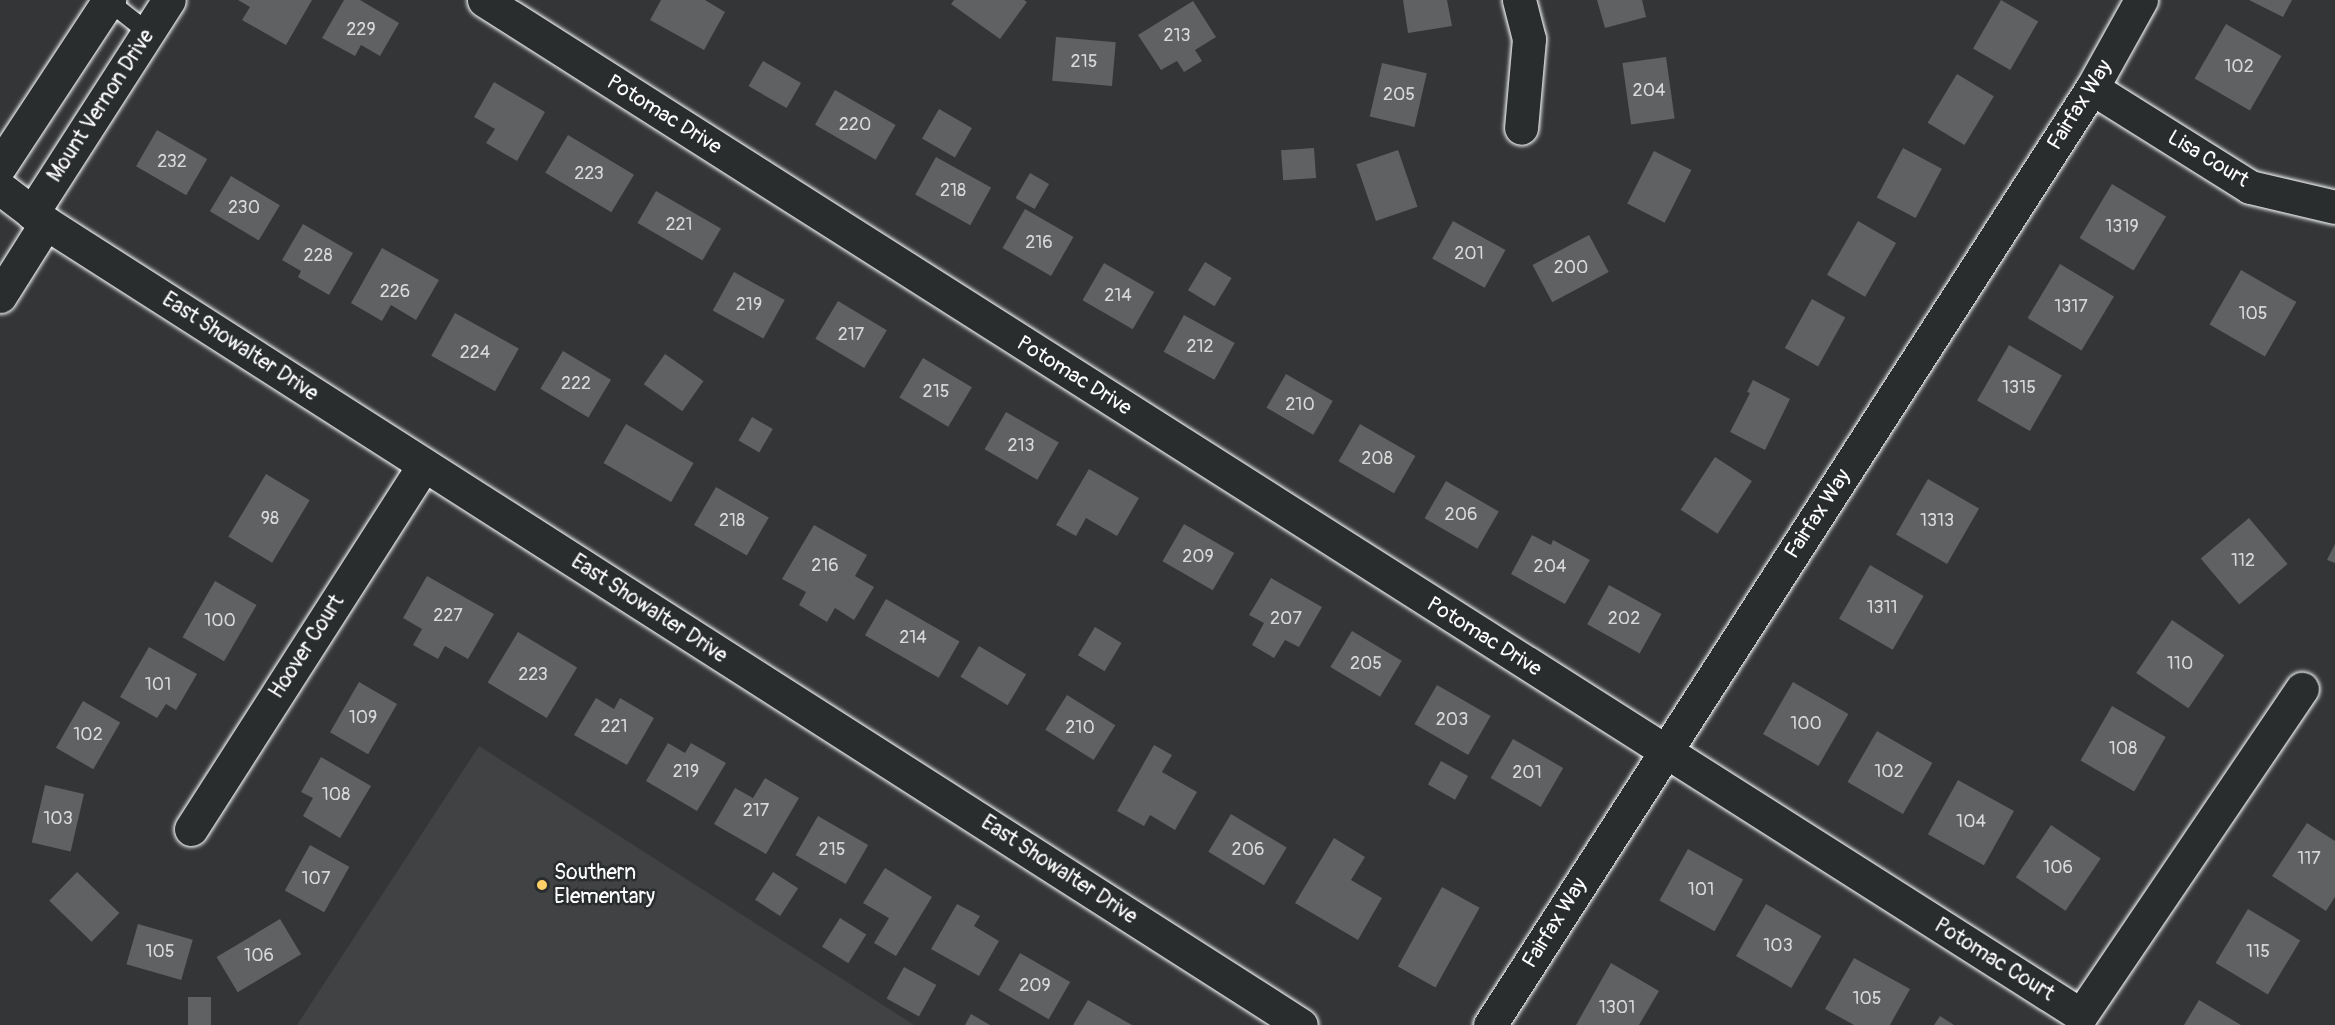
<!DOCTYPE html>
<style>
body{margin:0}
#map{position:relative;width:2335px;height:1025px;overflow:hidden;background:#333536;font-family:Pangolin,sans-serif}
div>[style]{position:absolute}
.built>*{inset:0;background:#404243}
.building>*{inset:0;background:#5f6162;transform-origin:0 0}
.roads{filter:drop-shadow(0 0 2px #fff) drop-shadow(0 0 2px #fff)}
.service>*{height:18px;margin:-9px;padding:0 9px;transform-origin:9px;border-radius:9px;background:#2a2d2e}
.minor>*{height:33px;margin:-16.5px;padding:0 16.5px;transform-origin:16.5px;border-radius:16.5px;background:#2a2d2e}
.dots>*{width:16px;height:16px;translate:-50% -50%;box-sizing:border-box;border:3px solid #2a2d2e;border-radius:50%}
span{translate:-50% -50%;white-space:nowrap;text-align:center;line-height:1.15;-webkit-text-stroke:5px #2a2d2e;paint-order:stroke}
.number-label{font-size:18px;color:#d7d8d8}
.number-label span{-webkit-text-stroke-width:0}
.street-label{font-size:21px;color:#fff}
.poi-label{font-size:21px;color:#fff}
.left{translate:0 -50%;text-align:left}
</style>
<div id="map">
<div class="built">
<div style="clip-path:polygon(479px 746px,914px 1025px,297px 1025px)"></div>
</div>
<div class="building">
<div style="clip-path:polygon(238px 0,312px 0,286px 45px,242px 20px,250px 7px)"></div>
<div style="clip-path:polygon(344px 0,360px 0,399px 23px,380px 56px,361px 45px,355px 56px,322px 38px)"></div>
<div style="clip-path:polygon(661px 0,705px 0,725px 12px,704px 50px,650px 20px)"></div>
<div style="clip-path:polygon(954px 0,1024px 0,1027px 2px,1000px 39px,951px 4px)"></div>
<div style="clip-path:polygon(1403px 0,1447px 0,1452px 26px,1408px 33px)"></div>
<div style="clip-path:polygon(1597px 0,1642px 0,1646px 17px,1605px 28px)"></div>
<div style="left:2001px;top:0;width:43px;height:56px;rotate:30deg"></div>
<div style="clip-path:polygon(2249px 0,2292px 0,2283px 17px)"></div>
<div style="clip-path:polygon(1193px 1px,1216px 37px,1195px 50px,1202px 61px,1184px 72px,1177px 61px,1161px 70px,1138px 35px)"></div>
<div style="left:2226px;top:24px;width:64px;height:63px;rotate:30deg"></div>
<div style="left:1056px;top:37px;width:60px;height:44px;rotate:5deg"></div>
<div style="left:1666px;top:57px;width:62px;height:44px;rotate:82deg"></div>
<div style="left:763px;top:61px;width:44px;height:29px;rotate:30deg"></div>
<div style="left:1382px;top:63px;width:46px;height:55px;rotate:13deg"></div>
<div style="left:1957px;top:74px;width:43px;height:57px;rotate:31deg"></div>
<div style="clip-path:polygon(494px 82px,545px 112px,517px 161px,486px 143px,495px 129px,474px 117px)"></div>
<div style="left:835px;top:90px;width:70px;height:40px;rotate:30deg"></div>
<div style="left:939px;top:109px;width:38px;height:34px;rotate:30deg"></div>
<div style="left:157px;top:130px;width:58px;height:42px;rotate:30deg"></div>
<div style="left:568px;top:135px;width:77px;height:44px;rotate:31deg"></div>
<div style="left:1314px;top:148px;width:30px;height:33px;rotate:86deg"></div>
<div style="left:1903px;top:148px;width:44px;height:56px;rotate:28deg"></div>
<div style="left:1398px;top:150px;width:60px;height:44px;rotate:71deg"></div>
<div style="left:1654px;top:151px;width:42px;height:59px;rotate:27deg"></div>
<div style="left:936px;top:157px;width:63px;height:43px;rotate:29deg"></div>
<div style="left:1030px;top:173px;width:22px;height:29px;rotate:30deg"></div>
<div style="left:231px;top:176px;width:57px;height:41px;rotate:31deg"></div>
<div style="left:2112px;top:184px;width:63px;height:63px;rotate:31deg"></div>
<div style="left:656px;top:191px;width:75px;height:37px;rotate:30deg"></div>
<div style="left:1025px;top:209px;width:56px;height:45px;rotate:30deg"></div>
<div style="left:1453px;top:221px;width:60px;height:43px;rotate:29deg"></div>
<div style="left:1858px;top:221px;width:44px;height:62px;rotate:30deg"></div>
<div style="clip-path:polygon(303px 224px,353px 253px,329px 295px,298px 277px,301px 271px,282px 260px)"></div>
<div style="left:1589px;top:235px;width:42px;height:64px;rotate:62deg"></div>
<div style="clip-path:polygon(382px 248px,439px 280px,416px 320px,391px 305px,382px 321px,351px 303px)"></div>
<div style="left:1205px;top:262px;width:31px;height:33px;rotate:31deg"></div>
<div style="left:1104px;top:263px;width:58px;height:43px;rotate:30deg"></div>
<div style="left:2060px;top:264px;width:63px;height:63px;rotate:31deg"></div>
<div style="left:2241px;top:270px;width:64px;height:63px;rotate:30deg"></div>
<div style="left:734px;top:272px;width:58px;height:44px;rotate:29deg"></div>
<div style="left:1812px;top:299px;width:38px;height:56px;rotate:29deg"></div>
<div style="left:838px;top:301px;width:57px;height:44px;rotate:31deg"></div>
<div style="left:455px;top:313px;width:73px;height:49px;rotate:29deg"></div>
<div style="left:1184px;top:315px;width:58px;height:42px;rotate:29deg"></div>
<div style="left:2009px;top:345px;width:61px;height:64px;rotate:30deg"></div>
<div style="left:563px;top:351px;width:56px;height:44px;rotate:31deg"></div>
<div style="left:665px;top:354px;width:47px;height:37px;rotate:35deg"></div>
<div style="left:923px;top:358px;width:57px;height:46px;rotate:31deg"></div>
<div style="left:1286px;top:374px;width:54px;height:39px;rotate:30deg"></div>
<div style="clip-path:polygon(1753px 380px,1790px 399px,1765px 450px,1730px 432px,1750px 393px,1747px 392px)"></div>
<div style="left:1006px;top:412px;width:61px;height:43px;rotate:30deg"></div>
<div style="left:752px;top:417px;width:24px;height:27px;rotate:30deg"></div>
<div style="left:626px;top:424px;width:78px;height:45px;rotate:30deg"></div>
<div style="left:1360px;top:424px;width:64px;height:43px;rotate:30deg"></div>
<div style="left:1715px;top:457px;width:44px;height:63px;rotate:33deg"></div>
<div style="clip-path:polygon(1089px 469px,1139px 498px,1117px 536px,1086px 518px,1076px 536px,1056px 525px)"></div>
<div style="left:266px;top:474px;width:51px;height:73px;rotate:31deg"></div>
<div style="left:1928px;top:479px;width:59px;height:64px;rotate:30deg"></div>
<div style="left:1446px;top:481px;width:61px;height:43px;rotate:30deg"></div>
<div style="left:716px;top:487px;width:61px;height:44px;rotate:30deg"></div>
<div style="left:2249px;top:518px;width:60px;height:63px;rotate:50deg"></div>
<div style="left:1184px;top:524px;width:58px;height:43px;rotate:30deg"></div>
<div style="clip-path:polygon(814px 525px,867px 555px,855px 576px,874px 587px,854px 620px,835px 608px,827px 622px,799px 605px,806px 592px,782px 579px)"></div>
<div style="clip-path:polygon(1532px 535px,1551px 545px,1553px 540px,1590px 560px,1565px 604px,1511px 574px)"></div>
<div style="clip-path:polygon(2335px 544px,2335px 563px,2327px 560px)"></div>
<div style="left:1870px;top:565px;width:62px;height:62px;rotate:30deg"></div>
<div style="clip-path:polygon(427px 576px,494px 614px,468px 659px,445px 646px,438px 659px,413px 645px,422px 629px,403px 618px)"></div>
<div style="clip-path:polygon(1271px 578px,1322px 607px,1299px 647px,1285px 640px,1274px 658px,1252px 645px,1264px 623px,1249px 615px)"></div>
<div style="left:215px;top:581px;width:48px;height:65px;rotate:30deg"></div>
<div style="left:1609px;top:585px;width:60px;height:45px;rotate:29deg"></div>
<div style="left:886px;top:599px;width:85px;height:42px;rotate:30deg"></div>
<div style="left:2172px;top:620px;width:63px;height:64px;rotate:34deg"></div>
<div style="left:1095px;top:627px;width:31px;height:33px;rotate:31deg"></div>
<div style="left:1352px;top:631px;width:58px;height:42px;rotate:31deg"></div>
<div style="left:518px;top:632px;width:69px;height:59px;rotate:31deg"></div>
<div style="left:979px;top:646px;width:55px;height:36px;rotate:31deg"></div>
<div style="clip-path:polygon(149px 647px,197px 674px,176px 710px,166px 704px,157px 718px,120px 697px)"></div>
<div style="left:359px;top:682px;width:44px;height:58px;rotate:30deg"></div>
<div style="left:1793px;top:682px;width:64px;height:60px;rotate:30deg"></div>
<div style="left:1437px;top:685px;width:62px;height:45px;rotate:30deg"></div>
<div style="left:1067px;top:695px;width:57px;height:41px;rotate:32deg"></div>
<div style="clip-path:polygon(596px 698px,614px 709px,620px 698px,654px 718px,627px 765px,574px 735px)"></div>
<div style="left:83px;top:701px;width:43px;height:54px;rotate:30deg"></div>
<div style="left:2112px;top:706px;width:62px;height:63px;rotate:30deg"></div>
<div style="left:1877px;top:731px;width:64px;height:59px;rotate:30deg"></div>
<div style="left:1513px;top:739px;width:58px;height:45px;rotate:30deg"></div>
<div style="clip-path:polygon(668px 743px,685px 753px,691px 743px,726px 763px,697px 811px,646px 781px)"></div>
<div style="clip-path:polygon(1154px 745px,1172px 755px,1162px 772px,1197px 792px,1175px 830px,1150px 815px,1144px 826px,1117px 811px)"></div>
<div style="clip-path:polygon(321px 757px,371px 786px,340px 838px,303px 816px,313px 798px,301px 792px)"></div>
<div style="left:1441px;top:761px;width:31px;height:27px;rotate:29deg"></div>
<div style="clip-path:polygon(765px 778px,799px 798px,766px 854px,714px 824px,735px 788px,753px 798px)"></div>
<div style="left:1958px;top:780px;width:64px;height:62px;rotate:29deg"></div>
<div style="left:45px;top:785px;width:40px;height:59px;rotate:13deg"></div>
<div style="left:1231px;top:814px;width:65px;height:44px;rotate:31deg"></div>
<div style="left:818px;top:816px;width:58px;height:45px;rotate:30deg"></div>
<div style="clip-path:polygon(2307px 823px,2335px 841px,2335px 897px,2326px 911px,2272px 876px)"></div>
<div style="left:2051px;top:825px;width:60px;height:63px;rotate:34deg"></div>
<div style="clip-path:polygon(1334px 838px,1365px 857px,1351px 880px,1382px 898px,1358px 940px,1295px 903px)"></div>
<div style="left:310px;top:845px;width:45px;height:52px;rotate:29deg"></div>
<div style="left:1688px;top:849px;width:63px;height:59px;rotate:29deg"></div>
<div style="clip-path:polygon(885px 868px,932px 897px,896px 956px,874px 943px,889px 918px,863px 903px)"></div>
<div style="left:77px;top:872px;width:59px;height:40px;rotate:44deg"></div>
<div style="left:773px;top:872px;width:30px;height:33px;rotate:33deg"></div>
<div style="left:1442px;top:887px;width:43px;height:91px;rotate:29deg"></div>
<div style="clip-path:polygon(957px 904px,980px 916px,974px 926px,999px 941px,979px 976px,931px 949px)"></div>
<div style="left:1766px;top:904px;width:64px;height:60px;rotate:30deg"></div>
<div style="left:2248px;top:909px;width:61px;height:63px;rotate:31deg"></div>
<div style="left:840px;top:918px;width:31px;height:34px;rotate:32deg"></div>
<div style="left:280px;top:919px;width:41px;height:74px;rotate:59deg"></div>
<div style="left:138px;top:924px;width:57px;height:42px;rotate:16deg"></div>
<div style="left:1020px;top:953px;width:58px;height:43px;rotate:30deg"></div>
<div style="clip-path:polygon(1854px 958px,1910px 989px,1890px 1025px,1854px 1025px,1825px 1009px)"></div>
<div style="clip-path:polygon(1611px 963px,1659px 991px,1639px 1025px,1576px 1025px)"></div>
<div style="left:904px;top:967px;width:37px;height:36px;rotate:29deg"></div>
<div style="left:188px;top:997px;width:23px;height:28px"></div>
<div style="clip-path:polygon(1088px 1000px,1132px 1025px,1073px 1025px)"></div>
<div style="clip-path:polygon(2199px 1000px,2241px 1025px,2184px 1025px)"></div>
<div style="clip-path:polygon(971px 1014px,990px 1025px,965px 1025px)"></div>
<div style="clip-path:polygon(1940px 1016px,1954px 1025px,1934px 1025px)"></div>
</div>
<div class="roads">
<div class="service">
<div style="left:107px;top:0;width:53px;rotate:38.2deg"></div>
</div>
<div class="minor">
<div style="left:484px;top:0;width:1892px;rotate:32.44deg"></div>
<div style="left:2081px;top:1015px;width:394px;rotate:-55.9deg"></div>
<div style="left:1519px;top:0;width:40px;rotate:75.6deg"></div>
<div style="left:1529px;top:39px;width:89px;rotate:95.1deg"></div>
<div style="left:2092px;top:88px;width:186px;rotate:32.1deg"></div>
<div style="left:2250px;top:187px;width:87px;rotate:13.2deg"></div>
<div style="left:0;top:166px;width:199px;rotate:-56.7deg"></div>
<div style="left:0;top:188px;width:58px;rotate:37.3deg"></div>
<div style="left:46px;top:223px;width:1489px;rotate:32.58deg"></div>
<div style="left:32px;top:213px;width:253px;rotate:-57.3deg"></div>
<div style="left:0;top:296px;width:86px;rotate:-57.8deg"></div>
<div style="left:191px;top:829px;width:432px;rotate:-57.4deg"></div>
<div style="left:1490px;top:1025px;width:1114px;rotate:-57.28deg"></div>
<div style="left:2092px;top:88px;width:101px;rotate:-60.9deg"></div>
</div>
</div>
<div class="dots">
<div style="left:542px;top:885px;background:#ffd166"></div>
</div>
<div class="number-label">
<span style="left:361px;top:30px">229</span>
<span style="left:1177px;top:36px">213</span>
<span style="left:1084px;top:62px">215</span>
<span style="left:2239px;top:67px">102</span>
<span style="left:1649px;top:91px">204</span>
<span style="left:1399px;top:95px">205</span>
<span style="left:855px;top:125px">220</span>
<span style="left:172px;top:162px">232</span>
<span style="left:589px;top:174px">223</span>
<span style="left:953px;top:191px">218</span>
<span style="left:244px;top:208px">230</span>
<span style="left:679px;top:225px">221</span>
<span style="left:2122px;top:227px">1319</span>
<span style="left:1039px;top:243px">216</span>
<span style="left:1469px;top:254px">201</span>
<span style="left:318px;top:256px">228</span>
<span style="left:1571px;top:268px">200</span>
<span style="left:395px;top:292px">226</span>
<span style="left:1118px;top:296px">214</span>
<span style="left:749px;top:305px">219</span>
<span style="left:2071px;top:307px">1317</span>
<span style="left:2253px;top:314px">105</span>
<span style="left:851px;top:335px">217</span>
<span style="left:1200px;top:347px">212</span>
<span style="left:475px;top:353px">224</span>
<span style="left:576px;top:384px">222</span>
<span style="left:2019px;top:388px">1315</span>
<span style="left:936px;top:392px">215</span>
<span style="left:1300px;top:405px">210</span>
<span style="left:1021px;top:446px">213</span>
<span style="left:1377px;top:459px">208</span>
<span style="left:1461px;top:515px">206</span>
<span style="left:270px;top:519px">98</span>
<span style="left:732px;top:521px">218</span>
<span style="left:1937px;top:521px">1313</span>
<span style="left:1198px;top:557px">209</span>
<span style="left:2243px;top:561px">112</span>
<span style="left:825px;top:566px">216</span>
<span style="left:1550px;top:567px">204</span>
<span style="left:1882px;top:608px">1311</span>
<span style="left:448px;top:616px">227</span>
<span style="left:1286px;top:619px">207</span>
<span style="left:1624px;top:619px">202</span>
<span style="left:220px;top:621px">100</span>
<span style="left:913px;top:638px">214</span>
<span style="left:1366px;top:664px">205</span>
<span style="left:2180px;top:664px">110</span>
<span style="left:533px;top:675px">223</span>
<span style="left:158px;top:685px">101</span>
<span style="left:363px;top:718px">109</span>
<span style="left:1452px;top:720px">203</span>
<span style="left:1806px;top:724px">100</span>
<span style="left:614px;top:727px">221</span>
<span style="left:1080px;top:728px">210</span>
<span style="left:88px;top:735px">102</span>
<span style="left:2123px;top:749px">108</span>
<span style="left:686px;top:772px">219</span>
<span style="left:1889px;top:772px">102</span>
<span style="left:1527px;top:773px">201</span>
<span style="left:336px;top:795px">108</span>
<span style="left:756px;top:811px">217</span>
<span style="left:58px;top:819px">103</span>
<span style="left:1971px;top:822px">104</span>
<span style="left:832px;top:850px">215</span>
<span style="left:1248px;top:850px">206</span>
<span style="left:2309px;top:859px">117</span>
<span style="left:2058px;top:868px">106</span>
<span style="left:316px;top:879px">107</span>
<span style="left:1701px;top:890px">101</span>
<span style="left:1778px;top:946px">103</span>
<span style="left:160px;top:952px">105</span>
<span style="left:2258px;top:952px">115</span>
<span style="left:259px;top:956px">106</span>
<span style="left:1035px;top:986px">209</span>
<span style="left:1867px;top:999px">105</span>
<span style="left:1617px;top:1008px">1301</span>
</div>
<div class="street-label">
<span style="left:2080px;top:105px;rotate:-58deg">Fairfax Way</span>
<span style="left:101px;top:106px;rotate:-57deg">Mount Vernon Drive</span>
<span style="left:664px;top:115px;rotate:32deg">Potomac Drive</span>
<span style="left:2208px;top:159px;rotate:31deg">Lisa Court</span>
<span style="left:240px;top:347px;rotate:33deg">East Showalter Drive</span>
<span style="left:1074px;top:376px;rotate:32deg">Potomac Drive</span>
<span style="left:1818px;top:514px;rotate:-57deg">Fairfax Way</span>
<span style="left:649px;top:609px;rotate:33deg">East Showalter Drive</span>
<span style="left:1484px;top:637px;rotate:32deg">Potomac Drive</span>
<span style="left:307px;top:647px;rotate:-57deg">Hoover Court</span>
<span style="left:1059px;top:870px;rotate:33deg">East Showalter Drive</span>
<span style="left:1555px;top:923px;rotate:-58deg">Fairfax Way</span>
<span style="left:1994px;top:960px;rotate:32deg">Potomac Court</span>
</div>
<div class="poi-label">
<span class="left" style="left:554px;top:885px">Southern<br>Elementary</span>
</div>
</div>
